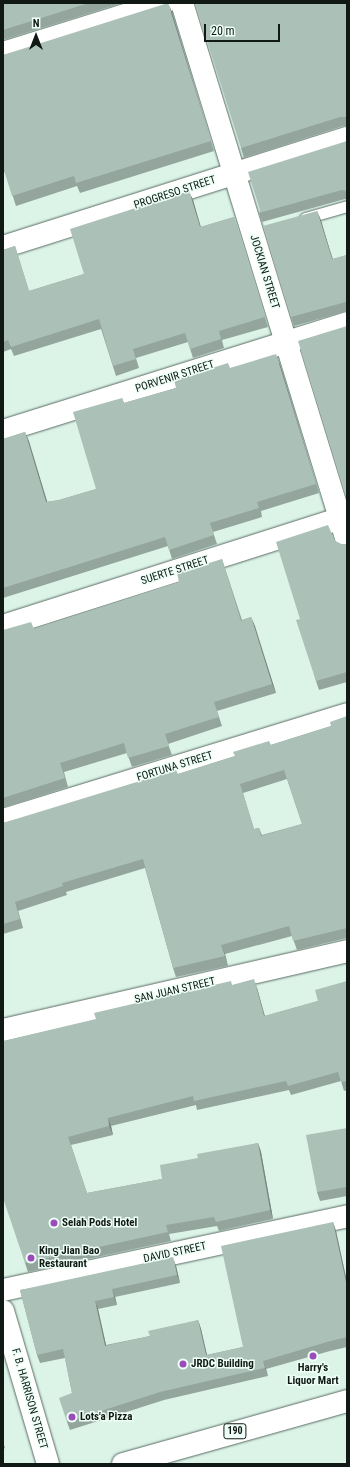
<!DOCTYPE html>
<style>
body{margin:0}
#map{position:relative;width:350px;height:1467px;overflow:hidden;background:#dcf3e8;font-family:"Roboto Condensed",sans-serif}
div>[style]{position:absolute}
.roads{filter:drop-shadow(0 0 1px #586b62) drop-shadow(0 0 1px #586b62)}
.lane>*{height:11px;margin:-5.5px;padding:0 5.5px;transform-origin:5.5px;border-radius:5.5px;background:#fff}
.street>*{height:22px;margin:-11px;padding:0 11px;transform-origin:11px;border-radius:11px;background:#fff}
.secondary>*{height:22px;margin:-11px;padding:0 11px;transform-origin:11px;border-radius:11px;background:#fff}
.primary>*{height:22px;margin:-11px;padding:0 11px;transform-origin:11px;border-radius:11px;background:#fff}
.wall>*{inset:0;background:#93a59d}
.shaded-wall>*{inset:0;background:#78867f}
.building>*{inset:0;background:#abc0b6}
.dots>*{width:11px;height:11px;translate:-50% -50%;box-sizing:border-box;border:2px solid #edfff6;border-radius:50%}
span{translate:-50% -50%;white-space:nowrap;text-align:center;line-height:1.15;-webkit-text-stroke:3px #edfff6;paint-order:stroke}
.shield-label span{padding:1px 3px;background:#edfff6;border:1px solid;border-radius:3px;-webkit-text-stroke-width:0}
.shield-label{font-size:10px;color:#111915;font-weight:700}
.street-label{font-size:11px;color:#111915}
.poi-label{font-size:11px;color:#111915;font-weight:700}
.left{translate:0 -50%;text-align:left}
.frame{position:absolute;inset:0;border:4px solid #111915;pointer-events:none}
.north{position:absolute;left:16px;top:16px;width:40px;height:40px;-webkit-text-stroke:3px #edfff6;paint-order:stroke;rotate:0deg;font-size:11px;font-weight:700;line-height:16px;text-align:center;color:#111915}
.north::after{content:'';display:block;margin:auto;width:14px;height:18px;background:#111915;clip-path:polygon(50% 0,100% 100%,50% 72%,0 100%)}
.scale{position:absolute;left:204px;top:24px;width:76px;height:18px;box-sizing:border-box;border:2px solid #111915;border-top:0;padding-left:5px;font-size:12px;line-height:14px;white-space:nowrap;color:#111915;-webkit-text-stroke:3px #edfff6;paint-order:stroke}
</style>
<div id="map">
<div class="roads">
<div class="lane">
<div style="left:305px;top:218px;width:44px;rotate:-15.9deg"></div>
</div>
<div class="street">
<div style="left:182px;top:3px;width:563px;rotate:72.95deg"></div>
<div style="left:3px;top:53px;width:169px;rotate:-17.3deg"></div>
<div style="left:3px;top:247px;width:361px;rotate:-17.6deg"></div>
<div style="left:3px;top:431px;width:361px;rotate:-17.4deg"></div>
<div style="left:3px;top:626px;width:361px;rotate:-17.7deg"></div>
<div style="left:3px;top:820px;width:360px;rotate:-17.1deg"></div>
<div style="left:3px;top:1030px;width:353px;rotate:-12.9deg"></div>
<div style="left:3px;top:1290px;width:352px;rotate:-12.1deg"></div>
</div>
<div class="secondary">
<div style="left:3px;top:1311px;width:159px;rotate:73.6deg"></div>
</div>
<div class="primary">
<div style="left:123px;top:1464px;width:233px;rotate:-15.7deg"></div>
</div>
</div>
<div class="wall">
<div style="clip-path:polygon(3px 3px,122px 3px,3px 40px)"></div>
<div style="clip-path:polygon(347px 3px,347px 126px,343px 126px,244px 158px,241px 148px)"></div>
<div style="clip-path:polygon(172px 12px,214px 151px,80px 193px,77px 186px,16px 206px,5px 172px,3px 173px,3px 55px)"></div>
<div style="clip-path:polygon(347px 141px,347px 199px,345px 199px,262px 222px,259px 213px)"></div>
<div style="clip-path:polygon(193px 200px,201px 227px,234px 217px,268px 327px,222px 340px,224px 348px,193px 358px,188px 342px,136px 358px,139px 368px,116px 376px,101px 329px,14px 356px,11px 349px,3px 352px,3px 250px,15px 246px,29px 291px,84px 274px)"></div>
<div style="clip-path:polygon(317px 211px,333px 259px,347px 255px,347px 311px,294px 326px,291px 317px)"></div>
<div style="clip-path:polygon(280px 364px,319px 493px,261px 511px,262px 517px,213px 532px,217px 544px,172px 559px,168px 546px,3px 598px,3px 439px,25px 432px,47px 502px,59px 500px,96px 489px,122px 398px,124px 403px,176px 388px,230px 368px)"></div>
<div style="clip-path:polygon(335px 541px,341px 544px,347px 544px,347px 682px,319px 690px,316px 681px,300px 619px)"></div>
<div style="clip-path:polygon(222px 559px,242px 620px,251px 617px,276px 693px,217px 711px,222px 726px,168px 744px,172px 755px,132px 767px,127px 753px,64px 772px,68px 787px,3px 808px,3px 630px,34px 629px,179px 582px)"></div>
<div style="clip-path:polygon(evenodd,347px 716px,347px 938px,297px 950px,292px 936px,225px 954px,228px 966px,176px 977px,173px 968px,145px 868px,66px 892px,67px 895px,18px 911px,23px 928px,3px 934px,3px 823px,178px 774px,331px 726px,347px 716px,287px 779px,302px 824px,262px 835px,259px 828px,254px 829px,243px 793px,287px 779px)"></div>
<div style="clip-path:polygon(347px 981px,347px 1090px,344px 1091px,341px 1081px,291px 1095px,289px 1090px,197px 1110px,196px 1105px,111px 1126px,113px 1135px,71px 1145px,87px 1193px,162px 1179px,198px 1158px,258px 1143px,261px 1152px,273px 1219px,219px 1231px,217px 1226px,169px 1234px,171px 1241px,28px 1272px,25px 1263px,96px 1019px,233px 985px,257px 988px,265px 1016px,318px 1001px)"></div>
<div style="clip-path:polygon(347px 1128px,347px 1196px,320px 1201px,317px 1192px)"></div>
<div style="clip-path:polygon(333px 1222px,336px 1231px,347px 1282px,347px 1347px,330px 1351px,266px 1369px,268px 1376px,164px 1400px,70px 1430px,67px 1422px,72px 1393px,65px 1358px,40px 1363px,37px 1355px,20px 1290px,176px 1266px,180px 1283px,115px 1297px,117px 1305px,98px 1309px,106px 1345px,150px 1336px,198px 1320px,201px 1329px,207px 1355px,243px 1347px)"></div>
<div style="clip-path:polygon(3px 1441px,5px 1448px,3px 1449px)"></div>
</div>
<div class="shaded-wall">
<div style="clip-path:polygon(168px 3px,172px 12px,214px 151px,211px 141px)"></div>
<div style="clip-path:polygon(189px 191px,193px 200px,203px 236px,200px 227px)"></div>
<div style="clip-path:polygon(317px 211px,321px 220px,335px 268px,332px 259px)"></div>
<div style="clip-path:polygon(276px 354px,280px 364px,319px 493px,316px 484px)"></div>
<div style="clip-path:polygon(25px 432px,29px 441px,50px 511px,46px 502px)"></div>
<div style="clip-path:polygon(251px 617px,255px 626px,276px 693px,272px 684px)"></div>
<div style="clip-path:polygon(15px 902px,18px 911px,23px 928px,20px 919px)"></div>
<div style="clip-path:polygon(221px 945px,225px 954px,228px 966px,225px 956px)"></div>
<div style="clip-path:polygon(254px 979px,257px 988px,267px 1025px,264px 1016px)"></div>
<div style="clip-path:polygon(108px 1118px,111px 1126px,113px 1135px,109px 1126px)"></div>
<div style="clip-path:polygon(258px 1143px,261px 1152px,273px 1219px,270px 1210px)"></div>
<div style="clip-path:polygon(333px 1222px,336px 1231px,347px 1282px,347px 1287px)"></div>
<div style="clip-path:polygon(173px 1257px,176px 1266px,180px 1283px,177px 1275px)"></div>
<div style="clip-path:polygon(112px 1289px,115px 1297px,117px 1305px,114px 1297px)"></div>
<div style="clip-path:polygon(95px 1301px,98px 1309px,108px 1354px,105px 1346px)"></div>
<div style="clip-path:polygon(198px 1320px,201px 1329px,209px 1364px,206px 1355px)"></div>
<div style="clip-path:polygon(263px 1361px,266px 1369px,268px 1376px,265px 1368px)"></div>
</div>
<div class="building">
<div style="clip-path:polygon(3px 3px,89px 3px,3px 30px)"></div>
<div style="clip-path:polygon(168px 3px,211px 141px,76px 183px,74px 176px,12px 196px,3px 167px,3px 55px)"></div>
<div style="clip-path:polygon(195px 3px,347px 3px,347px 117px,340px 117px,241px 148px)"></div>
<div style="clip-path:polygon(347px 141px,347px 191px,342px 190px,259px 213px,260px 210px,248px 172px)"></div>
<div style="clip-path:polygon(189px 191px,200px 227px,234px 217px,265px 317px,219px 331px,221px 339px,190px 349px,185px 333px,133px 349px,136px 359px,113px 366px,99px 319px,11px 347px,8px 340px,3px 342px,3px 250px,15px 246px,29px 291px,84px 274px,70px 229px)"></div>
<div style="clip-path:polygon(317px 211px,332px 259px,347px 255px,347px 302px,346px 302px,291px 317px,263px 226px)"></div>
<div style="clip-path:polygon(347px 326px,347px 495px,346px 495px,298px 341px)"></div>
<div style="clip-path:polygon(276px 354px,316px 484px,257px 502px,259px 508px,210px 523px,214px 535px,169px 550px,165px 537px,3px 588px,3px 439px,25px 432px,46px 502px,59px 500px,96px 489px,73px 412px,122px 398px,124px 403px,176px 388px,174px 380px,228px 363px,230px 368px)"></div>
<div style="clip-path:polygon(328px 525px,335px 541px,341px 544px,347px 544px,347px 672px,316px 681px,296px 620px,300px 619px,276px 542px)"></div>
<div style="clip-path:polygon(222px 559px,241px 621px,251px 617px,272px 684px,214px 702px,219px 717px,165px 734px,169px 746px,128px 758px,124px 743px,60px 763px,65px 778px,3px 798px,3px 630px,31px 622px,34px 629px,179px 582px,177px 573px)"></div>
<div style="clip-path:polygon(evenodd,347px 716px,347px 928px,293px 941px,289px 926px,221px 945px,225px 956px,173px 968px,143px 859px,62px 883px,63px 886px,15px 902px,20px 919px,3px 924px,3px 823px,176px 770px,178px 774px,235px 756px,233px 752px,269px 741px,271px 745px,331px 726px,330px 722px,347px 716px,284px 770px,302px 824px,261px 836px,259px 828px,254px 829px,240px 784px,284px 770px)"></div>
<div style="clip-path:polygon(254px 979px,264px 1016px,318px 1001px,315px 990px,347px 981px,347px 1081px,341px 1082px,338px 1072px,288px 1086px,286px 1081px,194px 1101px,193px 1096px,108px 1118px,109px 1126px,68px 1137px,87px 1193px,162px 1179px,160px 1165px,198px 1158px,197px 1154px,258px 1143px,270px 1210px,216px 1222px,214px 1217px,166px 1225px,168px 1232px,25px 1263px,3px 1198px,3px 1041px,96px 1019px,94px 1013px,231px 981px,232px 985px)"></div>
<div style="clip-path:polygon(347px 1128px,347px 1187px,317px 1192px,306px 1135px)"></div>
<div style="clip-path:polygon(333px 1222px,347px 1287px,347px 1337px,327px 1342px,263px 1361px,265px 1368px,160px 1392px,67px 1422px,59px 1398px,72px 1393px,63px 1349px,37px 1355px,20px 1290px,173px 1257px,177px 1275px,112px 1289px,114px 1297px,95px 1301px,105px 1346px,150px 1336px,148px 1331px,198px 1320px,206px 1355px,243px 1347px,221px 1246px)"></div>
</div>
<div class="dots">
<div style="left:54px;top:1223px;background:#9c4bba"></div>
<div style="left:31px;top:1258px;background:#9c4bba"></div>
<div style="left:313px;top:1356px;background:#9c4bba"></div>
<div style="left:183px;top:1364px;background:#9c4bba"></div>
<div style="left:72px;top:1417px;background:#9c4bba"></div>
</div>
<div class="shield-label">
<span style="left:235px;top:1431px">190</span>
</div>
<div class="street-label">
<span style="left:175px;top:193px;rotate:-18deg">PROGRESO STREET</span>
<span style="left:264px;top:272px;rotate:73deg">JOCKIAN STREET</span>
<span style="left:175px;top:377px;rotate:-18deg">PORVENIR STREET</span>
<span style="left:175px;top:571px;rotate:-18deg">SUERTE STREET</span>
<span style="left:175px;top:767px;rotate:-17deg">FORTUNA STREET</span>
<span style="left:175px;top:991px;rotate:-13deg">SAN JUAN STREET</span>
<span style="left:175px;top:1253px;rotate:-12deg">DAVID STREET</span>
<span style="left:29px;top:1399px;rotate:74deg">F. B. HARRISON STREET</span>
</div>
<div class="poi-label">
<span class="left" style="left:62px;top:1223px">Selah Pods Hotel</span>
<span class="left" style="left:39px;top:1258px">King Jian Bao<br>Restaurant</span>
<span class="left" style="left:191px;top:1364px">JRDC Building</span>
<span style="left:313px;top:1375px">Harry's<br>Liquor Mart</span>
<span class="left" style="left:80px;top:1417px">Lots'a Pizza</span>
</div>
<div class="frame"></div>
<div class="north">N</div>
<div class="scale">20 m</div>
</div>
